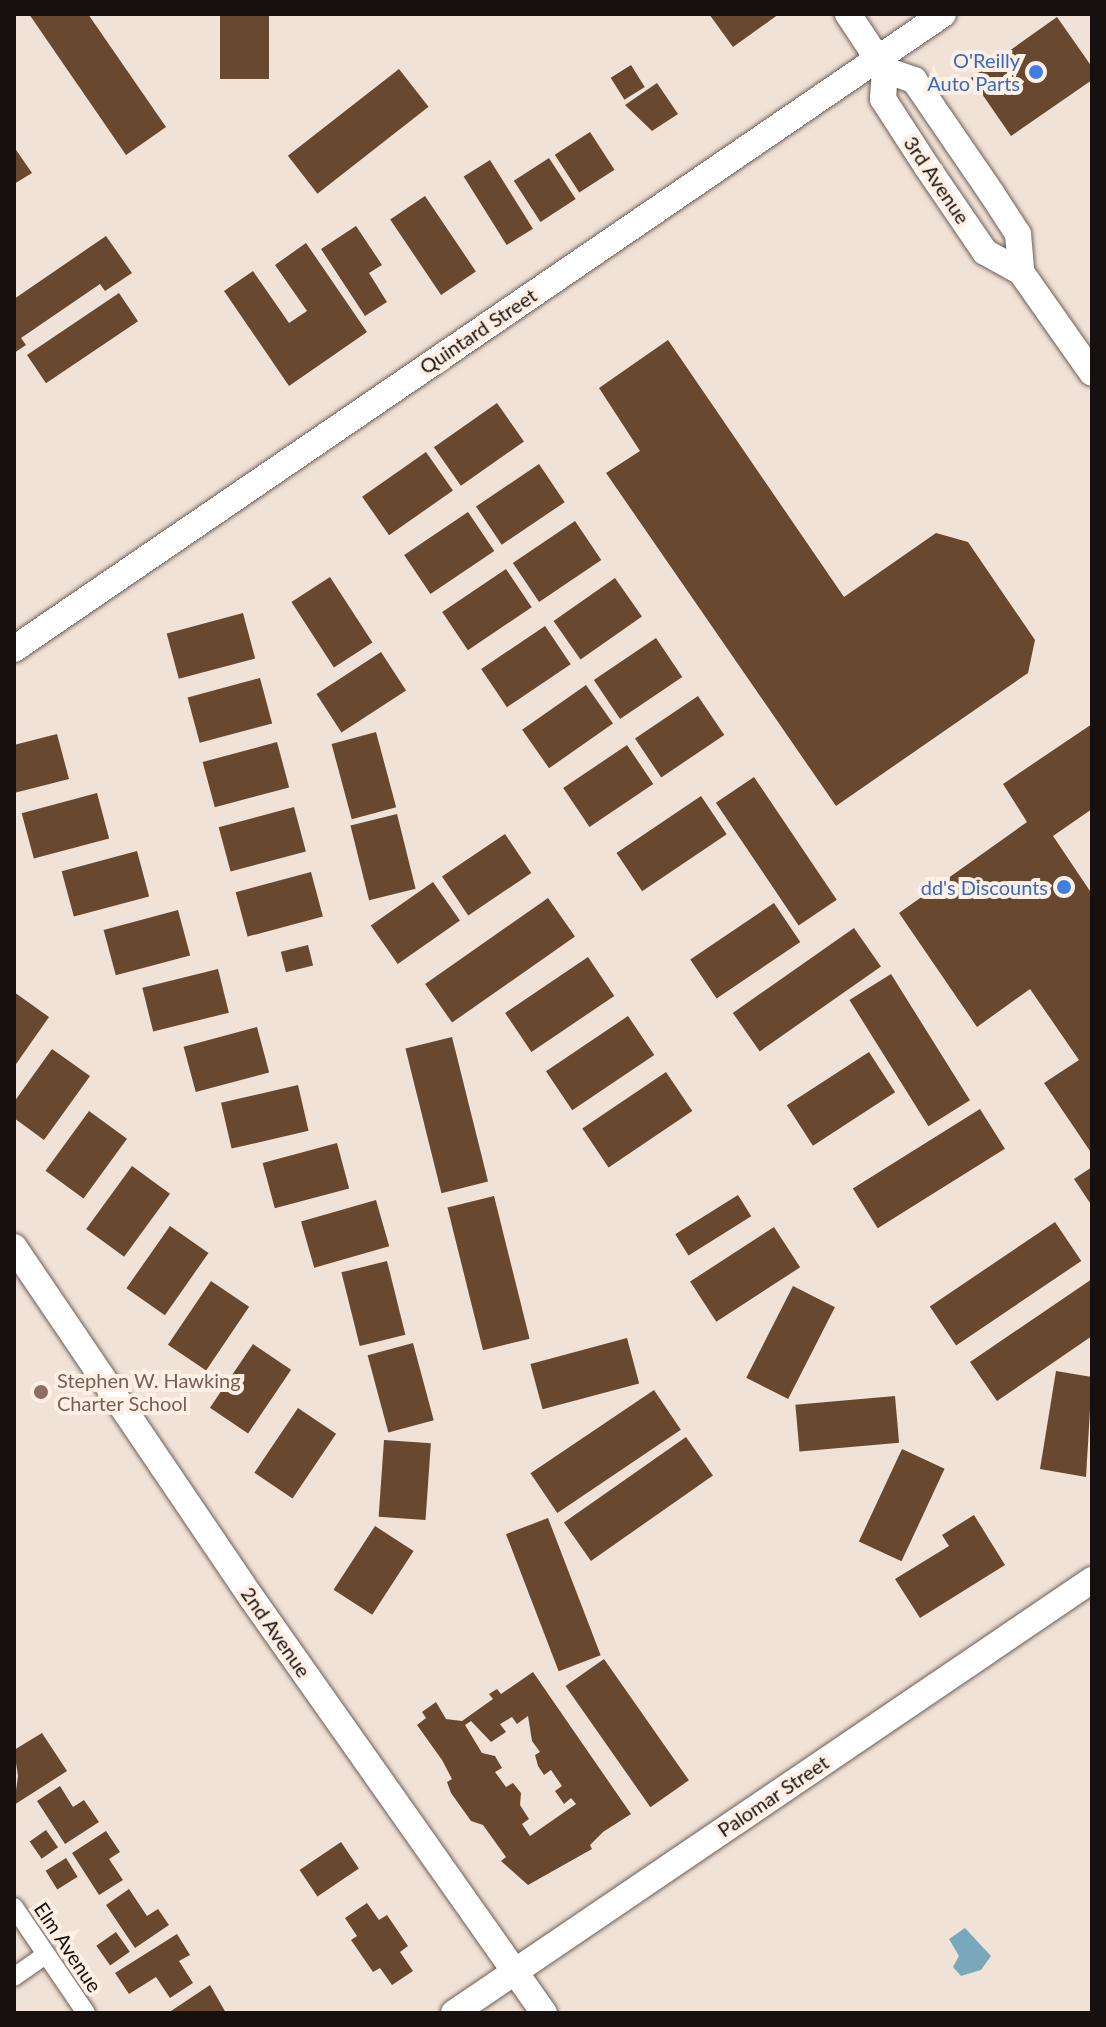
<!DOCTYPE html>
<style>
body{margin:0}
#map{position:relative;width:1106px;height:2027px;overflow:hidden;background:#f1e2d7;font-family:Lato,sans-serif}
div>[style]{position:absolute}
.water>*{inset:0;background:#7aa8bb}
.building>*{inset:0;background:#684930;transform-origin:0 0}
.roads{filter:drop-shadow(0 0 2px #6c5f56) drop-shadow(0 0 2px #6c5f56)}
.street>*{height:18px;margin:-9px;padding:0 9px;transform-origin:9px;border-radius:9px;background:#fff}
.secondary>*{height:26px;margin:-13px;padding:0 13px;transform-origin:13px;border-radius:13px;background:#fff}
.dots>*{width:22px;height:22px;translate:-50% -50%;box-sizing:border-box;border:4px solid #ffefe4;border-radius:50%}
span{translate:-50% -50%;white-space:nowrap;text-align:center;line-height:1.15;-webkit-text-stroke:8px #ffefe4;paint-order:stroke}
.shop-label{font-size:20px;color:#366cbe}
.right{translate:-100% -50%;text-align:right}
.street-label{font-size:20px;color:#16110e}
.education-label{font-size:20px;color:#785e54}
.left{translate:0 -50%;text-align:left}
.frame{position:absolute;inset:0;border:16px solid #16110e;pointer-events:none}
</style>
<div id="map">
<div class="water">
<div style="clip-path:polygon(965px 1928px,991px 1956px,981px 1970px,961px 1976px,953px 1967px,959px 1956px,949px 1939px)"></div>
</div>
<div class="building">
<div style="clip-path:polygon(29px 14px,88px 14px,166px 127px,126px 155px)"></div>
<div style="left:220px;top:14px;width:49px;height:65px"></div>
<div style="clip-path:polygon(709px 14px,779px 14px,733px 47px)"></div>
<div style="clip-path:polygon(1057px 17px,1092px 67px,1092px 80px,1011px 136px,971px 78px)"></div>
<div style="left:631px;top:65px;width:26px;height:24px;rotate:58deg"></div>
<div style="left:399px;top:69px;width:48px;height:141px;rotate:52deg"></div>
<div style="clip-path:polygon(657px 83px,678px 114px,652px 131px,625px 105px)"></div>
<div style="left:590px;top:132px;width:45px;height:42px;rotate:57deg"></div>
<div style="clip-path:polygon(14px 147px,32px 173px,14px 184px)"></div>
<div style="left:549px;top:158px;width:49px;height:42px;rotate:57deg"></div>
<div style="left:490px;top:160px;width:81px;height:31px;rotate:58deg"></div>
<div style="left:425px;top:196px;width:91px;height:42px;rotate:56deg"></div>
<div style="clip-path:polygon(356px 226px,382px 265px,369px 273px,387px 302px,365px 316px,321px 249px)"></div>
<div style="clip-path:polygon(106px 236px,132px 273px,105px 291px,100px 284px,21px 338px,26px 345px,14px 353px,14px 299px)"></div>
<div style="clip-path:polygon(306px 243px,367px 332px,289px 386px,224px 291px,253px 271px,289px 323px,307px 311px,275px 265px)"></div>
<div style="left:119px;top:293px;width:34px;height:111px;rotate:56deg"></div>
<div style="clip-path:polygon(668px 340px,844px 597px,936px 533px,968px 542px,1035px 640px,1028px 673px,836px 806px,606px 473px,640px 451px,599px 388px)"></div>
<div style="left:497px;top:403px;width:47px;height:77px;rotate:55deg"></div>
<div style="left:426px;top:452px;width:47px;height:78px;rotate:55deg"></div>
<div style="left:539px;top:464px;width:46px;height:76px;rotate:56deg"></div>
<div style="left:468px;top:512px;width:47px;height:77px;rotate:56deg"></div>
<div style="left:575px;top:521px;width:47px;height:75px;rotate:56deg"></div>
<div style="left:506px;top:569px;width:46px;height:77px;rotate:56deg"></div>
<div style="left:330px;top:577px;width:78px;height:46px;rotate:57deg"></div>
<div style="left:615px;top:578px;width:47px;height:75px;rotate:55deg"></div>
<div style="left:243px;top:613px;width:47px;height:79px;rotate:75deg"></div>
<div style="left:545px;top:626px;width:46px;height:77px;rotate:56deg"></div>
<div style="left:656px;top:638px;width:47px;height:75px;rotate:56deg"></div>
<div style="left:381px;top:652px;width:46px;height:77px;rotate:57deg"></div>
<div style="left:260px;top:678px;width:47px;height:75px;rotate:75deg"></div>
<div style="left:586px;top:685px;width:47px;height:78px;rotate:55deg"></div>
<div style="left:698px;top:696px;width:47px;height:76px;rotate:56deg"></div>
<div style="clip-path:polygon(1092px 724px,1092px 809px,1053px 836px,1092px 894px,1092px 1154px,1044px 1083px,1079px 1060px,1030px 989px,977px 1027px,899px 913px,1027px 822px,1003px 784px)"></div>
<div style="left:376px;top:732px;width:78px;height:46px;rotate:75deg"></div>
<div style="clip-path:polygon(57px 734px,69px 779px,14px 793px,14px 745px)"></div>
<div style="left:277px;top:742px;width:47px;height:77px;rotate:75deg"></div>
<div style="left:627px;top:745px;width:47px;height:77px;rotate:56deg"></div>
<div style="left:754px;top:777px;width:148px;height:46px;rotate:56deg"></div>
<div style="left:97px;top:793px;width:47px;height:78px;rotate:75deg"></div>
<div style="left:701px;top:796px;width:46px;height:102px;rotate:56deg"></div>
<div style="left:294px;top:807px;width:46px;height:78px;rotate:75deg"></div>
<div style="left:397px;top:814px;width:77px;height:48px;rotate:76deg"></div>
<div style="left:505px;top:834px;width:47px;height:76px;rotate:56deg"></div>
<div style="left:137px;top:851px;width:47px;height:78px;rotate:75deg"></div>
<div style="left:311px;top:872px;width:46px;height:78px;rotate:75deg"></div>
<div style="left:433px;top:882px;width:47px;height:76px;rotate:55deg"></div>
<div style="left:548px;top:898px;width:47px;height:150px;rotate:55deg"></div>
<div style="left:774px;top:903px;width:47px;height:101px;rotate:56deg"></div>
<div style="left:178px;top:910px;width:47px;height:77px;rotate:75deg"></div>
<div style="left:854px;top:928px;width:47px;height:148px;rotate:55deg"></div>
<div style="left:308px;top:945px;width:21px;height:28px;rotate:76deg"></div>
<div style="left:588px;top:957px;width:47px;height:100px;rotate:56deg"></div>
<div style="left:218px;top:969px;width:45px;height:78px;rotate:76deg"></div>
<div style="left:891px;top:974px;width:149px;height:49px;rotate:58deg"></div>
<div style="clip-path:polygon(14px 992px,49px 1017px,14px 1067px)"></div>
<div style="left:628px;top:1016px;width:47px;height:99px;rotate:56deg"></div>
<div style="left:257px;top:1027px;width:47px;height:76px;rotate:75deg"></div>
<div style="left:452px;top:1037px;width:149px;height:48px;rotate:76deg"></div>
<div style="clip-path:polygon(52px 1049px,90px 1076px,44px 1140px,14px 1118px,14px 1102px)"></div>
<div style="left:869px;top:1052px;width:48px;height:98px;rotate:57deg"></div>
<div style="left:666px;top:1072px;width:47px;height:101px;rotate:56deg"></div>
<div style="left:298px;top:1085px;width:47px;height:79px;rotate:77deg"></div>
<div style="left:980px;top:1109px;width:47px;height:150px;rotate:58deg"></div>
<div style="left:89px;top:1111px;width:47px;height:74px;rotate:36deg"></div>
<div style="left:337px;top:1143px;width:47px;height:77px;rotate:75deg"></div>
<div style="left:132px;top:1166px;width:47px;height:78px;rotate:36deg"></div>
<div style="clip-path:polygon(1092px 1167px,1092px 1206px,1074px 1179px)"></div>
<div style="left:738px;top:1195px;width:25px;height:74px;rotate:58deg"></div>
<div style="left:494px;top:1196px;width:147px;height:48px;rotate:76deg"></div>
<div style="left:376px;top:1200px;width:48px;height:78px;rotate:74deg"></div>
<div style="left:1055px;top:1222px;width:47px;height:151px;rotate:56deg"></div>
<div style="left:170px;top:1226px;width:47px;height:76px;rotate:35deg"></div>
<div style="left:774px;top:1227px;width:48px;height:100px;rotate:57deg"></div>
<div style="left:387px;top:1261px;width:76px;height:47px;rotate:76deg"></div>
<div style="clip-path:polygon(1092px 1279px,1092px 1336px,997px 1401px,970px 1362px)"></div>
<div style="left:211px;top:1281px;width:46px;height:77px;rotate:34deg"></div>
<div style="left:793px;top:1286px;width:47px;height:103px;rotate:27deg"></div>
<div style="left:627px;top:1338px;width:47px;height:100px;rotate:75deg"></div>
<div style="left:413px;top:1343px;width:80px;height:47px;rotate:75deg"></div>
<div style="left:253px;top:1344px;width:46px;height:77px;rotate:34deg"></div>
<div style="clip-path:polygon(1056px 1371px,1092px 1377px,1086px 1477px,1040px 1469px)"></div>
<div style="left:654px;top:1390px;width:48px;height:149px;rotate:56deg"></div>
<div style="left:895px;top:1396px;width:47px;height:100px;rotate:85deg"></div>
<div style="left:298px;top:1408px;width:46px;height:78px;rotate:34deg"></div>
<div style="left:686px;top:1437px;width:47px;height:149px;rotate:55deg"></div>
<div style="left:384px;top:1440px;width:47px;height:77px;rotate:4deg"></div>
<div style="left:902px;top:1449px;width:47px;height:102px;rotate:25deg"></div>
<div style="clip-path:polygon(974px 1515px,1005px 1565px,920px 1618px,895px 1579px,949px 1546px,942px 1535px)"></div>
<div style="left:548px;top:1518px;width:147px;height:45px;rotate:69deg"></div>
<div style="left:375px;top:1526px;width:46px;height:76px;rotate:33deg"></div>
<div style="left:604px;top:1659px;width:148px;height:47px;rotate:55deg"></div>
<div style="clip-path:polygon(evenodd,533px 1672px,631px 1814px,603px 1832px,590px 1845px,592px 1849px,528px 1885px,501px 1861px,506px 1857px,483px 1825px,471px 1821px,451px 1793px,447px 1782px,452px 1779px,442px 1760px,417px 1725px,426px 1718px,422px 1712px,436px 1702px,446px 1719px,462px 1721px,493px 1699px,489px 1694px,497px 1689px,501px 1694px,533px 1672px,528px 1716px,532px 1741px,540px 1752px,535px 1755px,538px 1766px,544px 1775px,551px 1770px,562px 1786px,555px 1791px,564px 1804px,571px 1798px,576px 1804px,530px 1836px,522px 1824px,529px 1819px,520px 1805px,521px 1793px,513px 1783px,506px 1787px,495px 1772px,502px 1768px,495px 1756px,482px 1753px,465px 1725px,471px 1721px,491px 1742px,506px 1732px,500px 1724px,512px 1717px,517px 1724px,528px 1716px)"></div>
<div style="clip-path:polygon(42px 1733px,67px 1771px,14px 1805px,18px 1776px,14px 1750px)"></div>
<div style="clip-path:polygon(60px 1786px,73px 1807px,84px 1800px,99px 1822px,65px 1844px,37px 1801px)"></div>
<div style="left:46px;top:1830px;width:21px;height:20px;rotate:55deg"></div>
<div style="clip-path:polygon(106px 1831px,120px 1852px,109px 1859px,123px 1880px,99px 1895px,72px 1853px)"></div>
<div style="left:341px;top:1842px;width:32px;height:50px;rotate:56deg"></div>
<div style="left:66px;top:1858px;width:22px;height:24px;rotate:58deg"></div>
<div style="clip-path:polygon(129px 1889px,147px 1916px,158px 1909px,169px 1925px,135px 1948px,106px 1905px)"></div>
<div style="clip-path:polygon(367px 1903px,379px 1920px,387px 1915px,408px 1946px,400px 1952px,413px 1971px,392px 1985px,380px 1968px,373px 1972px,351px 1940px,357px 1936px,345px 1918px)"></div>
<div style="left:116px;top:1932px;width:24px;height:24px;rotate:55deg"></div>
<div style="clip-path:polygon(177px 1934px,190px 1955px,179px 1961px,193px 1983px,170px 1998px,156px 1977px,129px 1994px,115px 1973px)"></div>
<div style="clip-path:polygon(210px 1985px,226px 2013px,168px 2013px)"></div>
</div>
<div class="roads">
<div class="street">
<div style="left:14px;top:1907px;width:128px;rotate:55.8deg"></div>
<div style="left:14px;top:1977px;width:38px;rotate:-35deg"></div>
</div>
<div class="secondary">
<div style="left:848px;top:14px;width:67px;rotate:56.5deg"></div>
<div style="left:885px;top:70px;width:29px;rotate:94deg"></div>
<div style="left:883px;top:99px;width:81px;rotate:57.1deg"></div>
<div style="left:927px;top:167px;width:103px;rotate:55.7deg"></div>
<div style="left:985px;top:252px;width:41px;rotate:29.1deg"></div>
<div style="left:1021px;top:272px;width:123px;rotate:54.9deg"></div>
<div style="left:885px;top:70px;width:31px;rotate:19deg"></div>
<div style="left:914px;top:80px;width:138px;rotate:55.6deg"></div>
<div style="left:992px;top:194px;width:48px;rotate:57deg"></div>
<div style="left:1018px;top:234px;width:38px;rotate:85deg"></div>
<div style="left:14px;top:649px;width:1125px;rotate:-34.35deg"></div>
<div style="left:14px;top:1247px;width:423px;rotate:55.9deg"></div>
<div style="left:251px;top:1597px;width:509px;rotate:54.84deg"></div>
<div style="left:454px;top:2013px;width:771px;rotate:-34.16deg"></div>
</div>
</div>
<div class="dots">
<div style="left:1036px;top:72px;background:#3f7fe0"></div>
<div style="left:1064px;top:887px;background:#3f7fe0"></div>
<div style="left:41px;top:1392px;background:#8d6e63"></div>
</div>
<div class="shop-label">
<span class="right" style="left:1020px;top:72px">O'Reilly<br>Auto Parts</span>
<span class="right" style="left:1048px;top:887px">dd's Discounts</span>
</div>
<div class="street-label">
<span style="left:937px;top:180px;rotate:56deg">3rd Avenue</span>
<span style="left:478px;top:331px;rotate:-34deg">Quintard Street</span>
<span style="left:276px;top:1632px;rotate:55deg">2nd Avenue</span>
<span style="left:773px;top:1796px;rotate:-34deg">Palomar Street</span>
<span style="left:68px;top:1947px;rotate:56deg">Elm Avenue</span>
</div>
<div class="education-label">
<span class="left" style="left:57px;top:1392px">Stephen W. Hawking<br>Charter School</span>
</div>
<div class="frame"></div>
</div>
